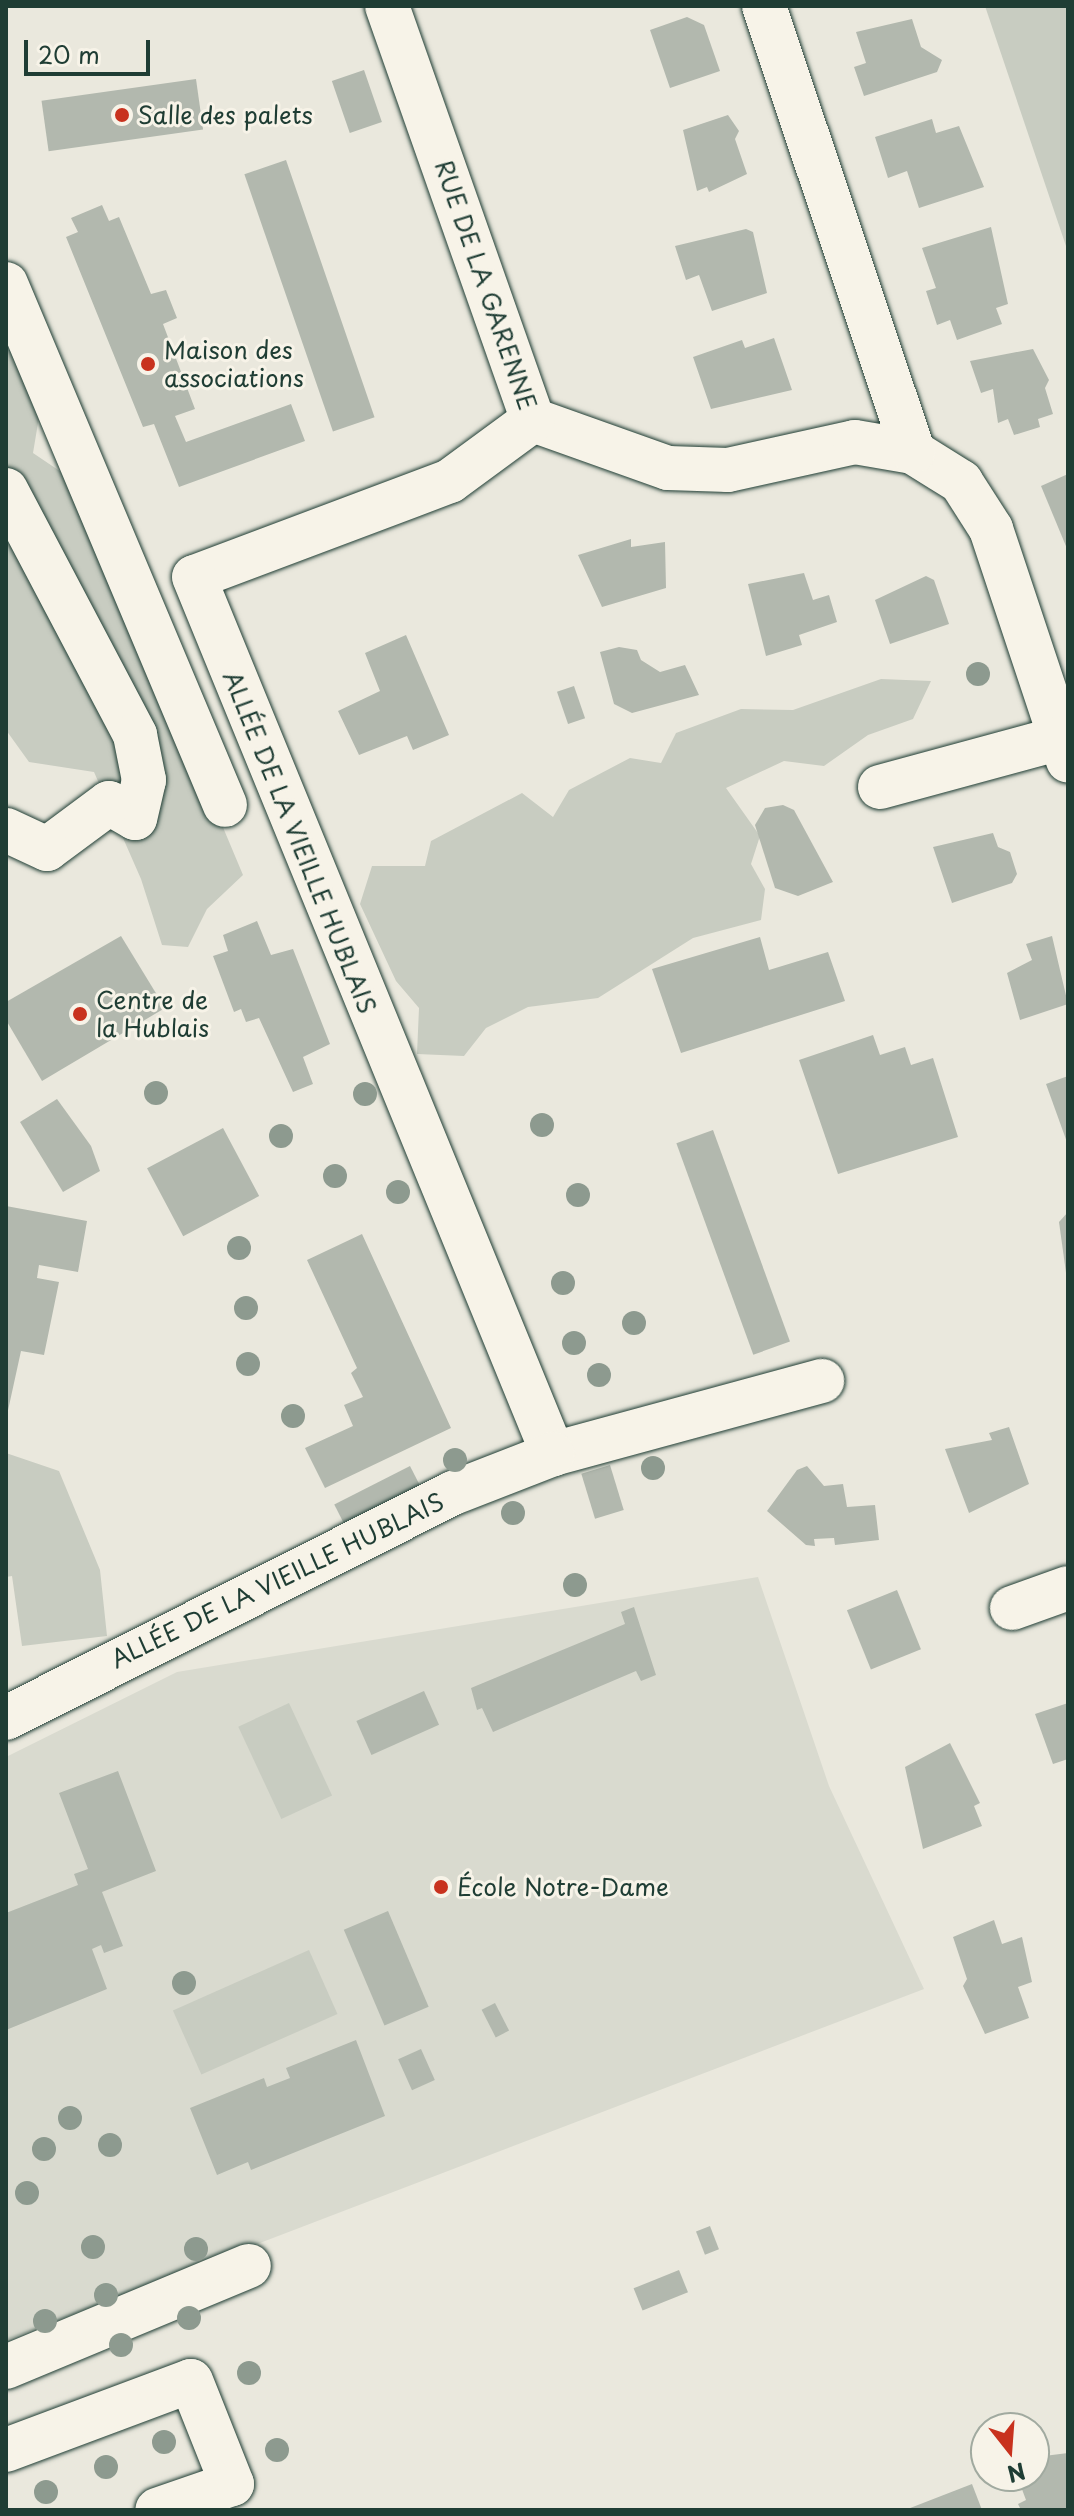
<!DOCTYPE html>
<meta charset="utf-8">
<style>
body{margin:0}
#map{position:relative;width:1074px;height:2516px;overflow:hidden;background:#eae8dd;font-family:"Playpen Sans",sans-serif}
div>[style]{position:absolute}
.built>*{inset:0;background:#d9dacf}
.green>*{inset:0;background:#c8ccc1;transform-origin:0 0}
.building>*{inset:0;background:#b2b8ae;transform-origin:0 0}
.roads{filter:drop-shadow(0 0 2px #1f3d34) drop-shadow(0 0 2px #1f3d34)}
.minor>*{height:44px;margin:-22px;padding:0 22px;transform-origin:22px;border-radius:22px;background:#f7f3e8}
.trees>*{width:24px;height:24px;margin:-12px;border-radius:50%;background:#8d9a8f}
.dots>*{width:22px;height:22px;translate:-50% -50%;box-sizing:border-box;border:4px solid #f7f3e8;border-radius:50%}
span{translate:-50% -50%;white-space:nowrap;text-align:center;line-height:1.15;-webkit-text-stroke:6px #f7f3e8;paint-order:stroke}
.poi-label{font-size:24px;color:#1f3d34}
.left{translate:0 -50%;text-align:left}
.street-label{font-size:24px;color:#1f3d34}
.frame{position:absolute;inset:0;border:8px solid #1f3d34;pointer-events:none}
.north{position:absolute;left:970px;top:2412px;width:80px;height:80px;box-sizing:border-box;background:#f7f3e8;border:2px solid #a1aaa0;border-radius:50%;rotate:163deg;font-size:22px;font-weight:700;line-height:32px;text-align:center;color:#1f3d34}
.north::after{content:'';display:block;margin:auto;width:28px;height:36px;background:#c8321e;clip-path:polygon(50% 0,100% 100%,50% 72%,0 100%)}
.scale{position:absolute;left:24px;top:40px;width:126px;height:36px;box-sizing:border-box;border:4px solid #1f3d34;border-top:0;padding-left:10px;font-size:24px;line-height:28px;white-space:nowrap;color:#1f3d34;-webkit-text-stroke:6px #f7f3e8;paint-order:stroke}
</style>
<div id="map">
<div class="built">
<div style="clip-path:polygon(758px 1577px,829px 1786px,924px 1989px,6px 2340px,6px 1757px,177px 1672px)"></div>
</div>
<div class="green">
<div style="clip-path:polygon(985px 6px,1068px 6px,1068px 252px)"></div>
<div style="clip-path:polygon(6px 328px,43px 393px,33px 453px,79px 484px,243px 875px,207px 909px,188px 947px,162px 945px,141px 879px,94px 772px,29px 762px,6px 730px)"></div>
<div style="clip-path:polygon(881px 679px,931px 681px,913px 719px,868px 735px,824px 766px,784px 761px,726px 788px,760px 836px,751px 864px,765px 889px,761px 920px,693px 938px,598px 998px,528px 1007px,486px 1028px,464px 1056px,417px 1054px,419px 1008px,396px 981px,360px 904px,372px 866px,425px 866px,431px 841px,522px 793px,553px 817px,569px 790px,630px 758px,661px 763px,676px 733px,741px 709px,793px 710px)"></div>
<div style="clip-path:polygon(6px 1453px,59px 1471px,100px 1570px,107px 1636px,22px 1646px,12px 1576px,6px 1577px)"></div>
<div style="left:289px;top:1703px;width:102px;height:56px;rotate:65deg"></div>
<div style="left:309px;top:1950px;width:70px;height:149px;rotate:66deg"></div>
</div>
<div class="building">
<div style="clip-path:polygon(687px 17px,704px 25px,720px 71px,670px 88px,650px 30px)"></div>
<div style="clip-path:polygon(912px 19px,921px 47px,942px 60px,937px 72px,864px 96px,854px 67px,866px 63px,856px 32px)"></div>
<div style="left:364px;top:70px;width:55px;height:34px;rotate:71deg"></div>
<div style="left:196px;top:79px;width:51px;height:156px;rotate:82deg"></div>
<div style="clip-path:polygon(728px 115px,739px 131px,735px 139px,747px 174px,709px 192px,707px 187px,697px 191px,683px 130px)"></div>
<div style="clip-path:polygon(932px 119px,936px 133px,959px 126px,984px 187px,919px 208px,907px 171px,888px 178px,875px 137px)"></div>
<div style="left:286px;top:160px;width:272px;height:44px;rotate:71deg"></div>
<div style="clip-path:polygon(102px 205px,109px 221px,119px 217px,151px 294px,166px 290px,177px 318px,163px 324px,195px 409px,175px 416px,186px 442px,291px 404px,305px 441px,179px 487px,154px 424px,143px 427px,66px 237px,78px 232px,71px 218px)"></div>
<div style="clip-path:polygon(991px 227px,1008px 304px,996px 308px,1002px 324px,957px 340px,950px 320px,937px 325px,926px 291px,936px 288px,922px 248px)"></div>
<div style="clip-path:polygon(746px 229px,753px 232px,767px 293px,712px 311px,699px 275px,686px 280px,675px 246px)"></div>
<div style="clip-path:polygon(774px 338px,792px 390px,711px 409px,693px 357px,742px 340px,745px 348px)"></div>
<div style="clip-path:polygon(1033px 349px,1049px 380px,1045px 388px,1053px 414px,1038px 419px,1040px 427px,1014px 435px,1008px 419px,998px 423px,993px 389px,981px 393px,970px 361px)"></div>
<div style="clip-path:polygon(1068px 474px,1068px 551px,1041px 486px)"></div>
<div style="clip-path:polygon(631px 539px,631px 547px,665px 542px,666px 588px,602px 607px,578px 555px)"></div>
<div style="clip-path:polygon(804px 573px,813px 600px,829px 595px,837px 622px,799px 635px,802px 645px,766px 656px,748px 584px)"></div>
<div style="clip-path:polygon(926px 576px,934px 580px,949px 624px,890px 644px,875px 600px)"></div>
<div style="clip-path:polygon(406px 635px,449px 735px,413px 750px,407px 736px,359px 755px,338px 711px,380px 691px,365px 653px)"></div>
<div style="clip-path:polygon(619px 647px,637px 650px,641px 660px,660px 672px,685px 665px,699px 695px,632px 713px,614px 704px,600px 652px)"></div>
<div style="left:574px;top:686px;width:34px;height:18px;rotate:71deg"></div>
<div style="clip-path:polygon(783px 805px,794px 810px,833px 882px,798px 896px,775px 888px,755px 825px,765px 808px)"></div>
<div style="clip-path:polygon(993px 833px,998px 847px,1010px 852px,1017px 874px,1012px 883px,952px 903px,933px 847px)"></div>
<div style="clip-path:polygon(257px 921px,271px 955px,293px 949px,330px 1044px,303px 1057px,313px 1084px,293px 1092px,259px 1018px,246px 1022px,241px 1009px,234px 1012px,213px 956px,228px 951px,223px 935px)"></div>
<div style="clip-path:polygon(121px 936px,165px 1008px,42px 1081px,6px 1020px,6px 1002px)"></div>
<div style="clip-path:polygon(1052px 936px,1068px 1004px,1020px 1020px,1007px 973px,1032px 960px,1026px 944px)"></div>
<div style="clip-path:polygon(760px 937px,769px 970px,828px 952px,845px 1001px,681px 1053px,652px 969px)"></div>
<div style="clip-path:polygon(873px 1035px,880px 1055px,905px 1047px,911px 1065px,933px 1058px,958px 1137px,838px 1174px,799px 1060px)"></div>
<div style="clip-path:polygon(1068px 1076px,1068px 1145px,1046px 1084px)"></div>
<div style="clip-path:polygon(57px 1099px,91px 1146px,100px 1171px,63px 1192px,20px 1122px)"></div>
<div style="left:223px;top:1128px;width:77px;height:86px;rotate:62deg"></div>
<div style="left:713px;top:1130px;width:225px;height:39px;rotate:70deg"></div>
<div style="clip-path:polygon(6px 1206px,87px 1221px,78px 1272px,39px 1265px,37px 1278px,59px 1282px,44px 1355px,21px 1351px,7px 1415px)"></div>
<div style="clip-path:polygon(1068px 1212px,1068px 1280px,1067px 1280px,1059px 1222px)"></div>
<div style="clip-path:polygon(362px 1234px,451px 1428px,325px 1488px,305px 1448px,353px 1426px,344px 1405px,363px 1397px,351px 1373px,357px 1368px,307px 1260px)"></div>
<div style="clip-path:polygon(1009px 1427px,1029px 1484px,969px 1513px,945px 1449px,992px 1440px,989px 1433px)"></div>
<div style="left:610px;top:1465px;width:47px;height:30px;rotate:73deg"></div>
<div style="left:410px;top:1466px;width:27px;height:85px;rotate:63deg"></div>
<div style="clip-path:polygon(807px 1466px,824px 1486px,843px 1484px,847px 1507px,875px 1505px,879px 1540px,835px 1545px,834px 1538px,814px 1539px,815px 1546px,806px 1545px,767px 1511px,797px 1470px)"></div>
<div style="left:897px;top:1590px;width:64px;height:54px;rotate:68deg"></div>
<div style="clip-path:polygon(634px 1607px,656px 1675px,641px 1681px,636px 1671px,493px 1732px,482px 1708px,477px 1710px,471px 1688px,625px 1624px,621px 1612px)"></div>
<div style="left:424px;top:1691px;width:37px;height:74px;rotate:66deg"></div>
<div style="clip-path:polygon(1068px 1703px,1068px 1759px,1053px 1764px,1035px 1714px)"></div>
<div style="clip-path:polygon(950px 1743px,980px 1803px,974px 1806px,982px 1826px,923px 1849px,905px 1767px)"></div>
<div style="clip-path:polygon(118px 1771px,156px 1871px,102px 1892px,123px 1946px,104px 1953px,101px 1945px,92px 1949px,107px 1989px,6px 2030px,6px 1913px,78px 1885px,74px 1874px,88px 1869px,59px 1793px)"></div>
<div style="left:388px;top:1911px;width:104px;height:48px;rotate:67deg"></div>
<div style="clip-path:polygon(994px 1920px,1002px 1944px,1022px 1937px,1032px 1982px,1018px 1987px,1029px 2018px,985px 2034px,963px 1986px,967px 1979px,953px 1937px)"></div>
<div style="left:495px;top:2003px;width:31px;height:15px;rotate:63deg"></div>
<div style="clip-path:polygon(356px 2040px,385px 2116px,251px 2170px,248px 2162px,217px 2175px,190px 2108px,264px 2078px,267px 2087px,290px 2078px,286px 2068px)"></div>
<div style="left:421px;top:2049px;width:34px;height:25px;rotate:66deg"></div>
<div style="left:710px;top:2226px;width:25px;height:15px;rotate:69deg"></div>
<div style="left:679px;top:2270px;width:24px;height:49px;rotate:68deg"></div>
<div style="clip-path:polygon(1068px 2453px,1068px 2510px,1021px 2510px,1018px 2504px,1026px 2500px,1017px 2476px,1034px 2476px,1034px 2460px,1044px 2456px)"></div>
<div style="clip-path:polygon(972px 2484px,982px 2510px,905px 2510px)"></div>
</div>
<div class="roads">
<div class="minor">
<div style="left:387px;top:6px;width:439px;rotate:70.6deg"></div>
<div style="left:533px;top:420px;width:143px;rotate:19.6deg"></div>
<div style="left:668px;top:468px;width:60px;rotate:1.9deg"></div>
<div style="left:728px;top:470px;width:130px;rotate:-12.4deg"></div>
<div style="left:855px;top:442px;width:59px;rotate:9.8deg"></div>
<div style="left:913px;top:452px;width:57px;rotate:32deg"></div>
<div style="left:961px;top:482px;width:56px;rotate:57.4deg"></div>
<div style="left:991px;top:529px;width:244px;rotate:71.6deg"></div>
<div style="left:764px;top:6px;width:470px;rotate:71.5deg"></div>
<div style="left:6px;top:284px;width:565px;rotate:67.2deg"></div>
<div style="left:533px;top:420px;width:103px;rotate:143.7deg"></div>
<div style="left:450px;top:481px;width:273px;rotate:159.4deg"></div>
<div style="left:194px;top:577px;width:948px;rotate:67.74deg"></div>
<div style="left:553px;top:1454px;width:279px;rotate:-15.2deg"></div>
<div style="left:6px;top:490px;width:277px;rotate:62.2deg"></div>
<div style="left:135px;top:735px;width:46px;rotate:78.7deg"></div>
<div style="left:144px;top:780px;width:39px;rotate:103deg"></div>
<div style="left:135px;top:818px;width:30px;rotate:-150deg"></div>
<div style="left:109px;top:803px;width:77px;rotate:143.4deg"></div>
<div style="left:47px;top:849px;width:45px;rotate:-155.1deg"></div>
<div style="left:880px;top:787px;width:187px;rotate:-15.2deg"></div>
<div style="left:1012px;top:1608px;width:59px;rotate:-19.7deg"></div>
<div style="left:6px;top:1718px;width:500px;rotate:-26.72deg"></div>
<div style="left:453px;top:1493px;width:107px;rotate:-21.3deg"></div>
<div style="left:6px;top:2367px;width:263px;rotate:-22.6deg"></div>
<div style="left:6px;top:2450px;width:197px;rotate:-20.5deg"></div>
<div style="left:191px;top:2381px;width:111px;rotate:68.3deg"></div>
<div style="left:232px;top:2484px;width:79px;rotate:160.9deg"></div>
</div>
</div>
<div class="trees">
<div style="left:978px;top:674px"></div>
<div style="left:156px;top:1093px"></div>
<div style="left:365px;top:1094px"></div>
<div style="left:542px;top:1125px"></div>
<div style="left:281px;top:1136px"></div>
<div style="left:335px;top:1176px"></div>
<div style="left:398px;top:1192px"></div>
<div style="left:578px;top:1195px"></div>
<div style="left:239px;top:1248px"></div>
<div style="left:563px;top:1283px"></div>
<div style="left:246px;top:1308px"></div>
<div style="left:634px;top:1323px"></div>
<div style="left:574px;top:1343px"></div>
<div style="left:248px;top:1364px"></div>
<div style="left:599px;top:1375px"></div>
<div style="left:293px;top:1416px"></div>
<div style="left:455px;top:1460px"></div>
<div style="left:653px;top:1468px"></div>
<div style="left:513px;top:1513px"></div>
<div style="left:575px;top:1585px"></div>
<div style="left:184px;top:1983px"></div>
<div style="left:70px;top:2118px"></div>
<div style="left:110px;top:2145px"></div>
<div style="left:44px;top:2149px"></div>
<div style="left:27px;top:2193px"></div>
<div style="left:93px;top:2247px"></div>
<div style="left:196px;top:2249px"></div>
<div style="left:106px;top:2295px"></div>
<div style="left:189px;top:2318px"></div>
<div style="left:45px;top:2321px"></div>
<div style="left:121px;top:2345px"></div>
<div style="left:249px;top:2373px"></div>
<div style="left:164px;top:2442px"></div>
<div style="left:277px;top:2450px"></div>
<div style="left:106px;top:2467px"></div>
<div style="left:46px;top:2492px"></div>
</div>
<div class="dots">
<div style="left:122px;top:115px;background:#c8321e"></div>
<div style="left:148px;top:364px;background:#c8321e"></div>
<div style="left:80px;top:1014px;background:#c8321e"></div>
<div style="left:441px;top:1887px;background:#c8321e"></div>
</div>
<div class="poi-label">
<span class="left" style="left:138px;top:115px">Salle des palets</span>
<span class="left" style="left:164px;top:364px">Maison des<br>associations</span>
<span class="left" style="left:96px;top:1014px">Centre de<br>la Hublais</span>
<span class="left" style="left:457px;top:1887px">École Notre-Dame</span>
</div>
<div class="street-label">
<span style="left:486px;top:285px;rotate:71deg">RUE DE LA GARENNE</span>
<span style="left:300px;top:842px;rotate:68deg">ALLÉE DE LA VIEILLE HUBLAIS</span>
<span style="left:277px;top:1580px;rotate:-26deg">ALLÉE DE LA VIEILLE HUBLAIS</span>
</div>
<div class="frame"></div>
<div class="north">N</div>
<div class="scale">20 m</div>
</div>
